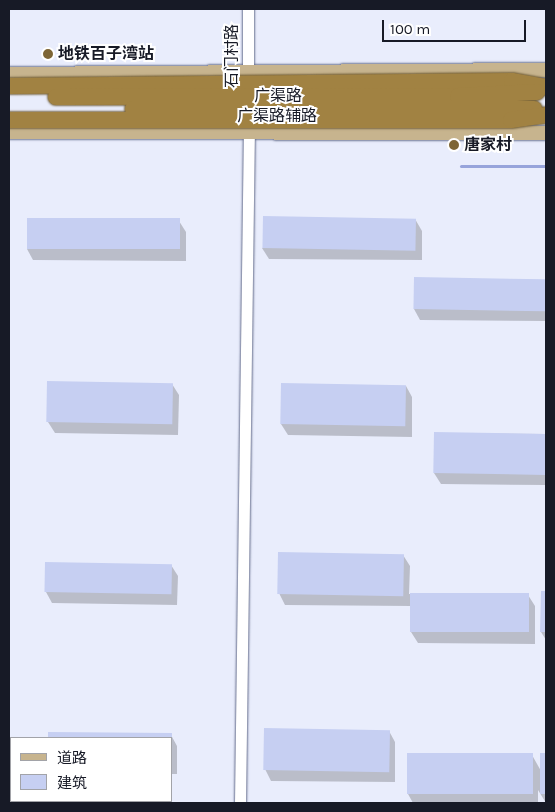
<!DOCTYPE html>
<meta charset="utf-8">
<style>
body{margin:0}
#map{position:relative;width:555px;height:812px;overflow:hidden;background:#e9edfc;font-family:Karla,"Noto Sans SC",sans-serif}
div>[style]{position:absolute}
.shadow>*{inset:0;background:#0003;transform-origin:0 0}
.stream>*{height:3px;margin:-1.5px;padding:0 1.5px;transform-origin:1.5px;border-radius:1.5px;background:#97a4db}
.building>*{inset:0;background:#c6cff2;transform-origin:0 0}
.roads{filter:drop-shadow(0 0 1px #646c8b) drop-shadow(0 0 1px #646c8b)}
.minor>*{height:11px;margin:-5.5px;padding:0 5.5px;transform-origin:5.5px;border-radius:5.5px;background:#fff}
.major>*{height:14px;margin:-7px;padding:0 7px;transform-origin:7px;border-radius:7px;background:#c7b48e}
.bridges{filter:drop-shadow(0 0 1px #715e38) drop-shadow(0 0 1px #715e38)}
.highway-bridge>*{height:16px;margin:-8px;padding:0 8px;transform-origin:8px;border-radius:8px;background:#a18242}
.dots>*{width:14px;height:14px;translate:-50% -50%;box-sizing:border-box;border:2px solid #fff;border-radius:50%}
span{translate:-50% -50%;white-space:nowrap;text-align:center;line-height:1.15;-webkit-text-stroke:4px #fff;paint-order:stroke}
.poi-label{font-size:16px;color:#171a26;font-weight:700}
.left{translate:0 -50%;text-align:left}
.street-label{font-size:16px;color:#171a26}
.frame{position:absolute;inset:0;border:10px solid #171a26;pointer-events:none}
.legend{position:absolute;left:10px;top:737px;width:162px;height:65px;box-sizing:border-box;background:#fff;border:1px solid #a2a3a8;margin:0;padding:6px 9px;list-style:none;font-size:15px;color:#171a26}
.legend li{display:flex;align-items:center;gap:10px;height:25px}
.legend b{width:25px;border:1px solid #a2a3a8}
.scale{position:absolute;left:382px;top:20px;width:144px;height:22px;box-sizing:border-box;border:2px solid #171a26;border-top:0;padding-left:6px;font-size:15px;line-height:18px;white-space:nowrap;color:#171a26;-webkit-text-stroke:4px #fff;paint-order:stroke}
</style>
<div id="map">
<div class="shadow">
<div style="clip-path:polygon(28px 219px,179px 221px,186px 232px,186px 261px,33px 260px,27px 249px)"></div>
<div style="clip-path:polygon(415px 219px,422px 231px,422px 260px,269px 259px,262px 248px)"></div>
<div style="clip-path:polygon(415px 279px,546px 280px,546px 321px,420px 320px,414px 309px)"></div>
<div style="clip-path:polygon(172px 384px,179px 395px,178px 435px,55px 433px,48px 422px)"></div>
<div style="clip-path:polygon(282px 384px,406px 386px,412px 397px,412px 437px,288px 435px,281px 424px)"></div>
<div style="clip-path:polygon(435px 433px,546px 434px,546px 485px,441px 484px,434px 473px)"></div>
<div style="clip-path:polygon(403px 555px,410px 566px,409px 594px,528px 595px,535px 606px,535px 644px,418px 643px,411px 632px,411px 606px,285px 605px,279px 593px)"></div>
<div style="clip-path:polygon(171px 565px,178px 576px,177px 605px,52px 603px,46px 592px)"></div>
<div style="clip-path:polygon(542px 592px,546px 592px,546px 640px,541px 632px)"></div>
<div style="clip-path:polygon(389px 731px,395px 742px,395px 782px,271px 781px,265px 769px)"></div>
<div style="clip-path:polygon(49px 733px,171px 735px,177px 746px,177px 774px,171px 774px,171px 738px,49px 738px)"></div>
<div style="clip-path:polygon(541px 754px,546px 754px,546px 803px,538px 790px,538px 803px,413px 803px,408px 794px,532px 755px,541px 771px)"></div>
<div style="left:9px;top:764px;width:2px;height:35px"></div>
</div>
<div class="stream">
<div style="left:461px;top:166px;width:85px"></div>
</div>
<div class="building">
<div style="left:263px;top:216px;width:153px;height:32px;rotate:1deg"></div>
<div style="left:27px;top:218px;width:153px;height:31px"></div>
<div style="left:414px;top:277px;width:132px;height:32px;rotate:1deg"></div>
<div style="left:47px;top:381px;width:126px;height:41px;rotate:1deg"></div>
<div style="left:281px;top:383px;width:125px;height:41px;rotate:1deg"></div>
<div style="left:434px;top:432px;width:112px;height:41px;rotate:1deg"></div>
<div style="left:278px;top:552px;width:126px;height:42px;rotate:1deg"></div>
<div style="left:45px;top:562px;width:127px;height:30px;rotate:1deg"></div>
<div style="clip-path:polygon(541px 591px,546px 591px,546px 632px,540px 632px)"></div>
<div style="left:410px;top:593px;width:119px;height:39px"></div>
<div style="left:264px;top:728px;width:126px;height:42px;rotate:1deg"></div>
<div style="clip-path:polygon(48px 732px,172px 733px,172px 738px,48px 738px)"></div>
<div style="left:407px;top:753px;width:126px;height:41px"></div>
<div style="left:540px;top:753px;width:6px;height:41px"></div>
<div style="left:9px;top:762px;width:2px;height:27px"></div>
</div>
<div class="roads">
<div class="minor">
<div style="left:248px;top:79px;width:70px;rotate:-90deg"></div>
<div style="left:240px;top:803px;width:678px;rotate:-89.24deg"></div>
</div>
<div class="major">
<div style="left:9px;top:74px;width:537px;rotate:-0.43deg"></div>
<div style="left:9px;top:132px;width:537px;rotate:0.11deg"></div>
</div>
</div>
<div class="bridges">
<div class="highway-bridge">
<div style="left:9px;top:86px;width:503px;rotate:-0.57deg"></div>
<div style="left:512px;top:81px;width:35px;rotate:10deg"></div>
<div style="left:56px;top:97px;width:402px;rotate:-0.1deg"></div>
<div style="left:458px;top:96px;width:79px;rotate:-2.9deg"></div>
<div style="left:133px;top:109px;width:401px"></div>
<div style="left:9px;top:120px;width:502px"></div>
<div style="left:511px;top:120px;width:35px;rotate:-8deg"></div>
</div>
</div>
<div class="dots">
<div style="left:48px;top:54px;background:#7d6535"></div>
<div style="left:454px;top:145px;background:#7d6535"></div>
</div>
<div class="poi-label">
<span class="left" style="left:58px;top:54px">地铁百子湾站</span>
<span class="left" style="left:464px;top:145px">唐家村</span>
</div>
<div class="street-label">
<span style="left:232px;top:56px;rotate:-90deg">石门村路</span>
<span style="left:278px;top:96px">广渠路</span>
<span style="left:277px;top:116px">广渠路辅路</span>
</div>
<div class="frame"></div>
<ul class="legend">
<li><b style="height:6px;background:#c7b48e"></b>道路</li>
<li><b style="height:14px;background:#c6cff2"></b>建筑</li>
</ul>
<div class="scale">100 m</div>
</div>
